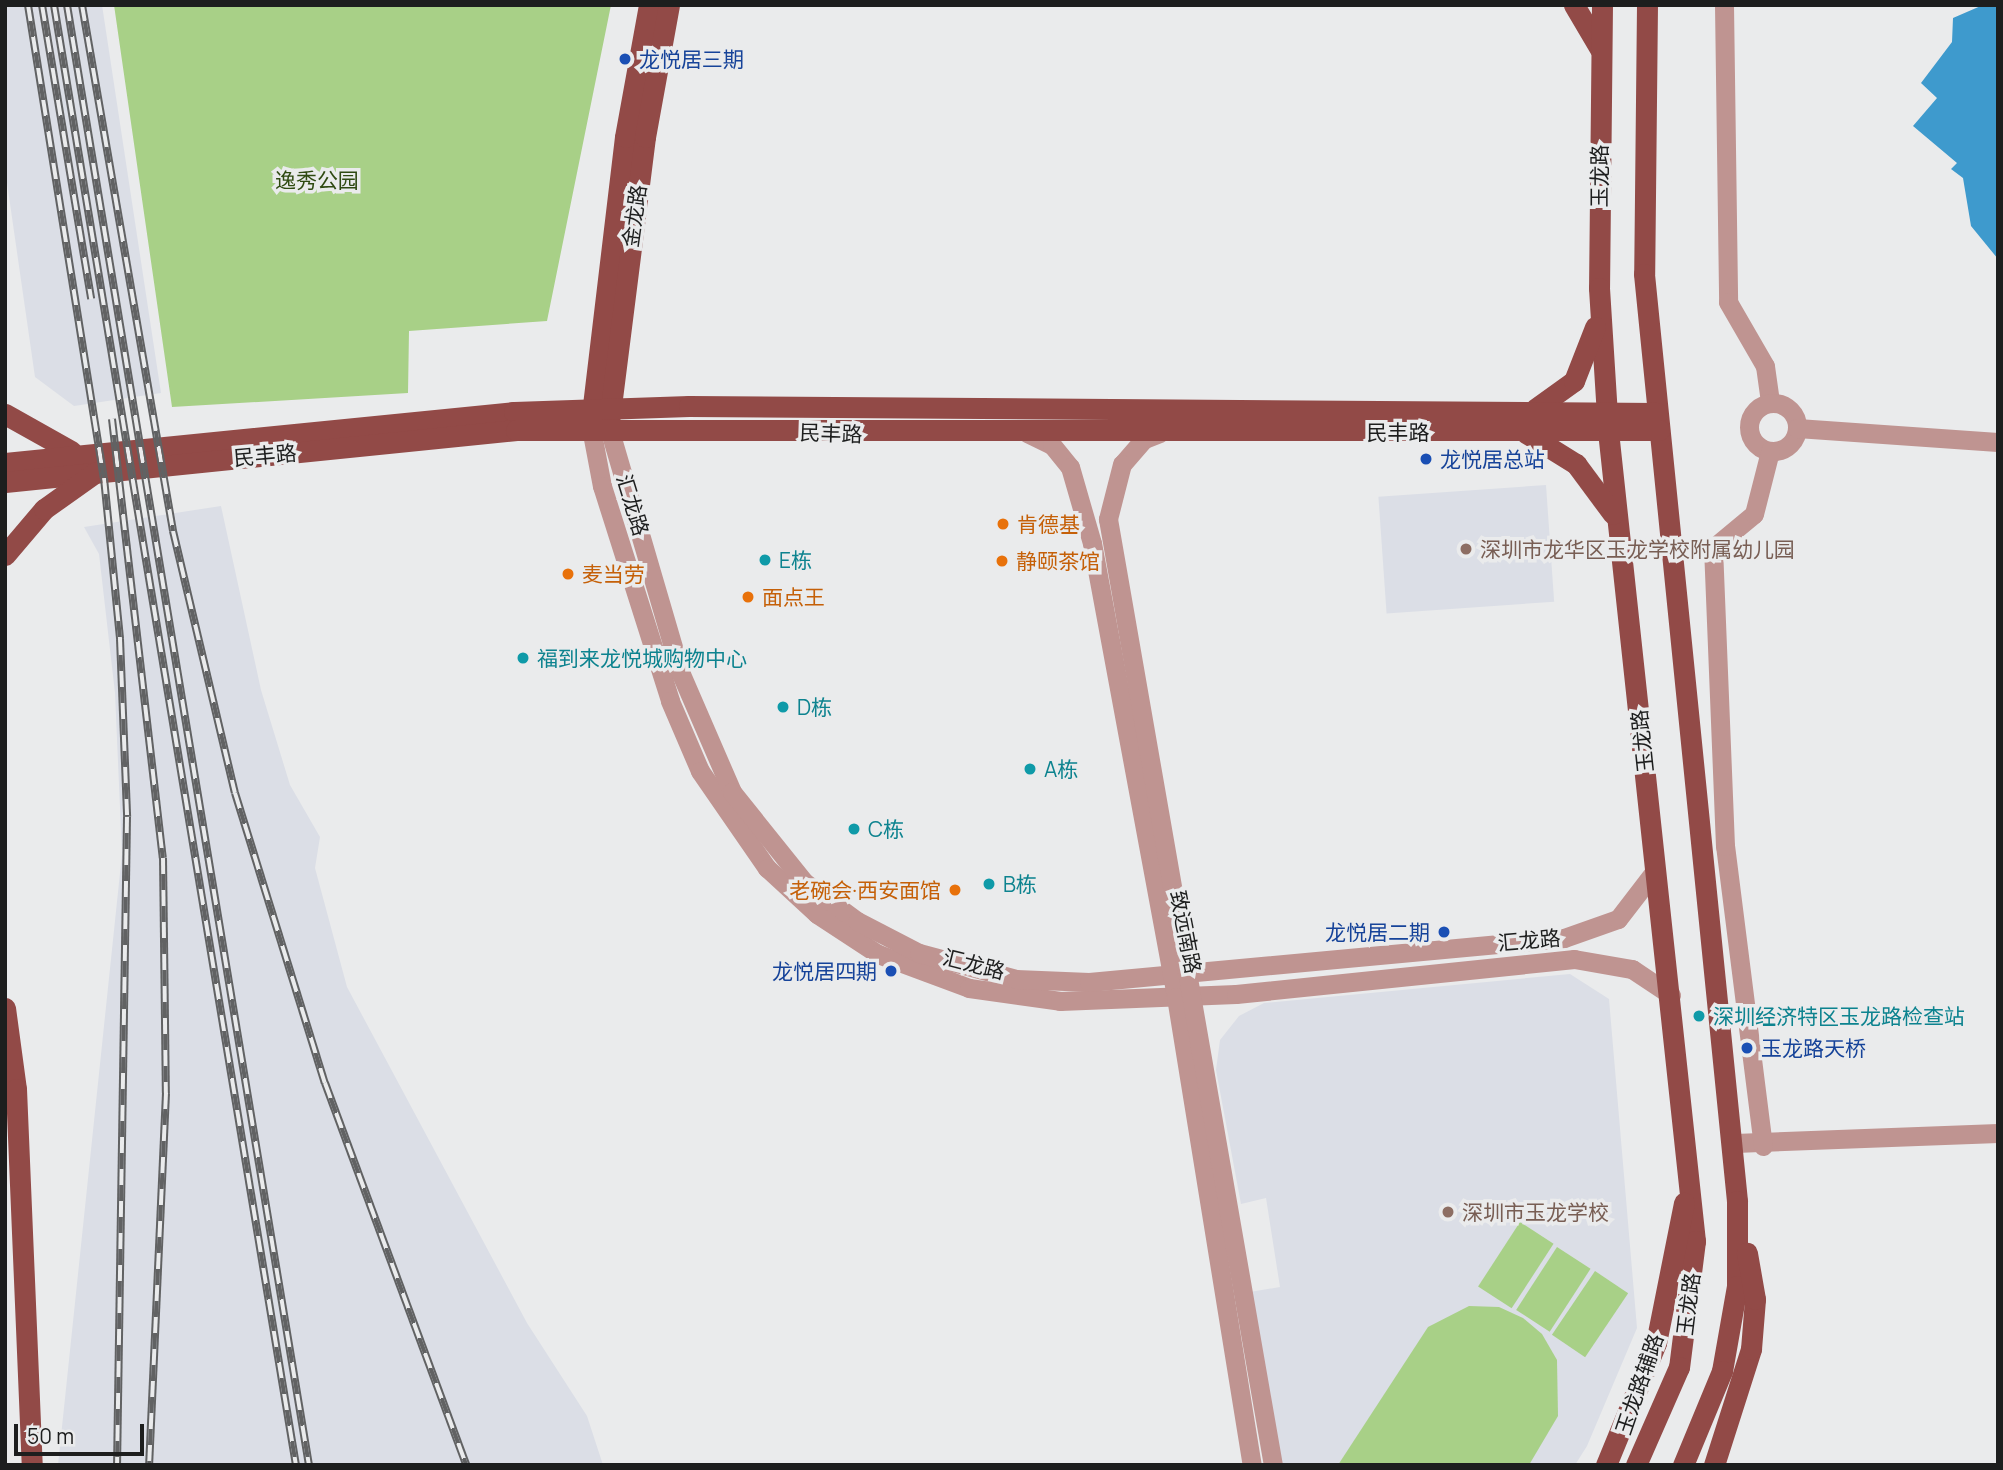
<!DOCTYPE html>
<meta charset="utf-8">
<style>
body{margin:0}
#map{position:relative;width:2003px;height:1470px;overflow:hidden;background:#eaebec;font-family:Manrope,"Noto Sans SC",sans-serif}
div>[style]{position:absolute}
.built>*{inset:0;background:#dbdee6;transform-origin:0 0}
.green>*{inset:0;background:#a8d087;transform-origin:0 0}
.water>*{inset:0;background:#3e9acd}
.minor>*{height:19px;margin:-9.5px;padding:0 9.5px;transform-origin:9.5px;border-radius:9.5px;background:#bf9491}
.minor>.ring{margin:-9.5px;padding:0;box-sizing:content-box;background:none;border:19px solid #bf9491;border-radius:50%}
.major>*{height:21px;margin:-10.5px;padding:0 10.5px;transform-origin:10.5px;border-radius:10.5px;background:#924a47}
.rail>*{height:8px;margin-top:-4px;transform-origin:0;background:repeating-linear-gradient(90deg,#eaebec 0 16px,#616263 0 32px);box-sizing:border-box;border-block:2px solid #616263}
.dots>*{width:19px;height:19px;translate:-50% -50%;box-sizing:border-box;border:4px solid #eaebec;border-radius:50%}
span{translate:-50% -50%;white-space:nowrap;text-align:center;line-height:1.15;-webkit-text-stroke:7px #eaebec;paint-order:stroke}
.transit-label{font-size:21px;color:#164399}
.left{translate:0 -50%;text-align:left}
.right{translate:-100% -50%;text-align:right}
.street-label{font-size:21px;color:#1d1e1e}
.park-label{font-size:21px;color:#2f4a12}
.food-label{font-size:21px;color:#c56008}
.education-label{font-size:21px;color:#785e54}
.culture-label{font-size:21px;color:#0d838f}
.frame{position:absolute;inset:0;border:7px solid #1d1e1e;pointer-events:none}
.scale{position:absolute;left:14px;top:1424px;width:130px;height:32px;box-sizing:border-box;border:4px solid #1d1e1e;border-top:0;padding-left:9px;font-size:21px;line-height:24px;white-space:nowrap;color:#1d1e1e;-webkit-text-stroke:5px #eaebec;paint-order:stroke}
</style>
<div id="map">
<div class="built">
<div style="clip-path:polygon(5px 5px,102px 5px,161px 393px,74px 406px,35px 377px,5px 169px)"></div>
<div style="left:1546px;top:485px;width:117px;height:168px;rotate:86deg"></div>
<div style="clip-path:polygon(221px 506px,261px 690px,290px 785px,320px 837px,315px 868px,347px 987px,527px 1323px,587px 1416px,603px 1465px,58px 1465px,122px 854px,115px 693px,99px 554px,84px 527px)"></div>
<div style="clip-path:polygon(1570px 974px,1609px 999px,1637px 1328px,1587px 1446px,1575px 1465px,1278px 1465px,1250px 1292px,1280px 1287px,1266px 1198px,1241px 1204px,1216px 1070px,1220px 1040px,1239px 1016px,1264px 1003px)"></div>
</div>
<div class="green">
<div style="clip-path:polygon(114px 5px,611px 5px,547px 321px,409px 331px,408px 393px,172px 407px)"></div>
<div style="left:1520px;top:1222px;width:40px;height:77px;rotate:33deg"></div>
<div style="left:1557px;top:1247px;width:40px;height:75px;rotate:33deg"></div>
<div style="left:1595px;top:1271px;width:40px;height:77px;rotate:34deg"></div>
<div style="clip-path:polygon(1469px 1306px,1499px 1307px,1523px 1318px,1542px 1334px,1557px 1360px,1558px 1416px,1529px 1465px,1338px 1465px,1428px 1327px)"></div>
</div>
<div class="water">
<div style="clip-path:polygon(1983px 5px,1998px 5px,1998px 259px,1971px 226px,1963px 178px,1951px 169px,1957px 163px,1913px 126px,1937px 98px,1921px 83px,1952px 42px,1953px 18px)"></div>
</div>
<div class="minor">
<div style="left:1724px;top:5px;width:297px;rotate:89.2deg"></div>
<div style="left:1728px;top:302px;width:74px;rotate:60deg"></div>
<div style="left:1765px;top:366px;width:37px;rotate:82deg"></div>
<div class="ring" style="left:1749px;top:403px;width:29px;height:29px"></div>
<div style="left:591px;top:428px;width:59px;rotate:79.3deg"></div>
<div style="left:602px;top:486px;width:225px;rotate:72.4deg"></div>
<div style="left:670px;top:701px;width:76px;rotate:66.8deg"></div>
<div style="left:700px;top:771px;width:118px;rotate:55.4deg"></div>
<div style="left:767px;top:868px;width:68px;rotate:42.6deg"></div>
<div style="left:817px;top:914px;width:73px;rotate:33.3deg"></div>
<div style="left:878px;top:954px;width:97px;rotate:20.5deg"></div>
<div style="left:969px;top:988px;width:92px;rotate:8.1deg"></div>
<div style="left:1060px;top:1001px;width:176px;rotate:-2.3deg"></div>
<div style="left:1236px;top:994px;width:340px;rotate:-5.9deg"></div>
<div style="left:1574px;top:959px;width:59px;rotate:9.8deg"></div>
<div style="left:1632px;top:969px;width:47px;rotate:33.7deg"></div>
<div style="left:609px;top:428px;width:256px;rotate:73.7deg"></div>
<div style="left:681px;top:674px;width:129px;rotate:66.6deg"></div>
<div style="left:732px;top:792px;width:115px;rotate:51.3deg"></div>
<div style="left:804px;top:882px;width:66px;rotate:36.3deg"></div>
<div style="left:857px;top:921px;width:70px;rotate:27.3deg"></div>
<div style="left:919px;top:953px;width:100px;rotate:15deg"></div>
<div style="left:1016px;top:979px;width:73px;rotate:2.4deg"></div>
<div style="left:1089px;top:982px;width:477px;rotate:-5.3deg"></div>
<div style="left:1564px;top:938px;width:57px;rotate:-19.4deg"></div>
<div style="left:1618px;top:919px;width:61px;rotate:-52.4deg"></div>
<div style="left:1797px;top:428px;width:201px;rotate:4deg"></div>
<div style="left:1027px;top:433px;width:28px;rotate:26deg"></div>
<div style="left:1052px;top:445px;width:28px;rotate:51deg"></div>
<div style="left:1070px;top:467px;width:79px;rotate:73.9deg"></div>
<div style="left:1092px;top:543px;width:462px;rotate:79.5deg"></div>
<div style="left:1176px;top:997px;width:474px;rotate:80.8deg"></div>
<div style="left:1160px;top:433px;width:17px;rotate:159deg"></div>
<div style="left:1144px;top:439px;width:33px;rotate:131deg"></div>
<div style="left:1122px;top:464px;width:57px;rotate:104.3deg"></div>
<div style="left:1108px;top:519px;width:960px;rotate:80.11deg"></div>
<div style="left:1735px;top:1143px;width:263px;rotate:-2.2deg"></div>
<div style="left:1763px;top:1146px;width:302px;rotate:-97.2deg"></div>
<div style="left:1725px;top:846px;width:298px;rotate:-92.3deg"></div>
<div style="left:1713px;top:548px;width:53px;rotate:-39.7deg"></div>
<div style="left:1754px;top:514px;width:65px;rotate:-75.7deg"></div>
</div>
<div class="major">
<div style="left:1574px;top:5px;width:51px;rotate:59.4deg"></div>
<div style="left:1602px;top:5px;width:283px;rotate:90.6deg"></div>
<div style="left:1599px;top:288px;width:143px;rotate:86.4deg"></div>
<div style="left:1608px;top:431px;width:815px;rotate:83.87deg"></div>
<div style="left:1695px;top:1241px;width:127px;rotate:97.2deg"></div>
<div style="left:1679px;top:1367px;width:107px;rotate:113.7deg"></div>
<div style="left:1647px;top:5px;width:269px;rotate:90.6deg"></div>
<div style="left:1644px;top:274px;width:932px;rotate:84.27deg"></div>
<div style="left:1737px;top:1201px;width:85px;rotate:90deg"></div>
<div style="left:1737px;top:1286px;width:86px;rotate:100deg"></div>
<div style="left:1722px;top:1371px;width:102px;rotate:112.5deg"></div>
<div style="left:1535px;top:409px;width:48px;rotate:-35.7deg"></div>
<div style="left:1574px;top:381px;width:58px;rotate:-68.7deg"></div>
<div style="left:5px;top:414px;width:76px;rotate:29.3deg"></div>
<div style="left:591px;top:422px;width:287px;rotate:-83.2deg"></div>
<div style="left:625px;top:137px;width:134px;rotate:-79.7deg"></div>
<div style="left:609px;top:422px;width:287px;rotate:-82.8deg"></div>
<div style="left:645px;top:137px;width:134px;rotate:-79.7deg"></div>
<div style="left:1526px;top:433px;width:59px;rotate:31.8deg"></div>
<div style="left:1576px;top:464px;width:62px;rotate:53.5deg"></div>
<div style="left:5px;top:463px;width:512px;rotate:-5.72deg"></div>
<div style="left:514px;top:412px;width:175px;rotate:-2deg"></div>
<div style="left:689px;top:406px;width:968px;rotate:0.41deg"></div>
<div style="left:5px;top:482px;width:514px;rotate:-5.81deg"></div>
<div style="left:516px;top:430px;width:1143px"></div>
<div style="left:5px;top:555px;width:60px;rotate:-49.7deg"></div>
<div style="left:44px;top:509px;width:64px;rotate:-35.4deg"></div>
<div style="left:5px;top:1008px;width:82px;rotate:82.3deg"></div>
<div style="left:16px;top:1089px;width:376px;rotate:87.6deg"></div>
<div style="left:1606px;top:1465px;width:132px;rotate:-67.7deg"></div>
<div style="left:1656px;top:1343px;width:143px;rotate:-78.7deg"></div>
<div style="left:1714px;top:1465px;width:122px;rotate:-72.3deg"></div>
<div style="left:1751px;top:1349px;width:50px;rotate:-85.4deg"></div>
<div style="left:1755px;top:1299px;width:47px;rotate:-99.9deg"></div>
</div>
<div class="rail">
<div style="left:28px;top:5px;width:479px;rotate:80.9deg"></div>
<div style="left:104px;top:478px;width:162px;rotate:84.3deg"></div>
<div style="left:120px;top:639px;width:178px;rotate:87.7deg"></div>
<div style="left:127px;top:817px;width:648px;rotate:90.88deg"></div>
<div style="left:42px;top:5px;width:298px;rotate:80.5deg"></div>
<div style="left:54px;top:5px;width:1480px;rotate:80.59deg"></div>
<div style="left:67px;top:5px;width:1480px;rotate:80.59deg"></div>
<div style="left:82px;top:5px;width:534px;rotate:80.18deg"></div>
<div style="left:173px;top:531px;width:269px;rotate:76.7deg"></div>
<div style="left:235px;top:793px;width:304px;rotate:72.8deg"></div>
<div style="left:325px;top:1083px;width:407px;rotate:69.7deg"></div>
<div style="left:112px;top:419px;width:442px;rotate:83.4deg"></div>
<div style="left:163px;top:858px;width:235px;rotate:89.3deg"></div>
<div style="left:166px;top:1093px;width:372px;rotate:92.6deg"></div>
</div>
<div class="dots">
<div style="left:625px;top:59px;background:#1a4fb4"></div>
<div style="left:1426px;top:459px;background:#1a4fb4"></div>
<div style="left:1003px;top:524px;background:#e8710a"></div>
<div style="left:1466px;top:549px;background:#8d6e63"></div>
<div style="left:765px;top:560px;background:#0f9aa8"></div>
<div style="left:1002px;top:561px;background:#e8710a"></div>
<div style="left:568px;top:574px;background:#e8710a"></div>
<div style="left:748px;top:597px;background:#e8710a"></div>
<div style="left:523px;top:658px;background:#0f9aa8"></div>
<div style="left:783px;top:707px;background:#0f9aa8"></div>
<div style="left:1030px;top:769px;background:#0f9aa8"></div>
<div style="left:854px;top:829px;background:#0f9aa8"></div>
<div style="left:989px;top:884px;background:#0f9aa8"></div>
<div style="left:955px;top:890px;background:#e8710a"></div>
<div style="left:1444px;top:932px;background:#1a4fb4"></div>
<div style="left:891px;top:971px;background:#1a4fb4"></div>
<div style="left:1699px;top:1016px;background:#0f9aa8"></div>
<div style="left:1747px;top:1048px;background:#1a4fb4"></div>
<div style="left:1448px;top:1212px;background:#8d6e63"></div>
</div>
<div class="transit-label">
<span class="left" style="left:639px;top:59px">龙悦居三期</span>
<span class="left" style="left:1440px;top:459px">龙悦居总站</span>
<span class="right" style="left:1430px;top:932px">龙悦居二期</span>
<span class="right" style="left:877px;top:971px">龙悦居四期</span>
<span class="left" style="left:1761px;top:1048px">玉龙路天桥</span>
</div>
<div class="street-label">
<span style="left:1599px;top:176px;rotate:-90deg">玉龙路</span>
<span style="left:634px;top:216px;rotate:-82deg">金龙路</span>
<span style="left:1398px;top:432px">民丰路</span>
<span style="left:831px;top:433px;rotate:2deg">民丰路</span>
<span style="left:265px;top:455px;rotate:-5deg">民丰路</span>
<span style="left:633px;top:505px;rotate:73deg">汇龙路</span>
<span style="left:1642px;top:741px;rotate:-96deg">玉龙路</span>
<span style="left:1186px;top:932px;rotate:79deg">致远南路</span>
<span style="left:1529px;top:940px;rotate:-5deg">汇龙路</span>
<span style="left:974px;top:964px;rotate:14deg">汇龙路</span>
<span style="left:1688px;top:1304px;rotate:-83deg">玉龙路</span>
<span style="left:1639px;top:1384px;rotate:-71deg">玉龙路辅路</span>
</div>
<div class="park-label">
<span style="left:317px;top:180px">逸秀公园</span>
</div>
<div class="food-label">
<span class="left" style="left:1017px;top:524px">肯德基</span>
<span class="left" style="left:1016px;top:561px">静颐茶馆</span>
<span class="left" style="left:582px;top:574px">麦当劳</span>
<span class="left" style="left:762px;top:597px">面点王</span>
<span class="right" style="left:941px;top:890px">老碗会·西安面馆</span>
</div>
<div class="education-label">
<span class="left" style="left:1480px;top:549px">深圳市龙华区玉龙学校附属幼儿园</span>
<span class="left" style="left:1462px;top:1212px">深圳市玉龙学校</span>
</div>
<div class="culture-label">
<span class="left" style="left:779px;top:560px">E栋</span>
<span class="left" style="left:537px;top:658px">福到来龙悦城购物中心</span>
<span class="left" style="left:797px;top:707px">D栋</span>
<span class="left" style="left:1044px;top:769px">A栋</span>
<span class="left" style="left:868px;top:829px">C栋</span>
<span class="left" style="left:1003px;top:884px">B栋</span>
<span class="left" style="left:1713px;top:1016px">深圳经济特区玉龙路检查站</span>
</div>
<div class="frame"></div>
<div class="scale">50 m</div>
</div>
